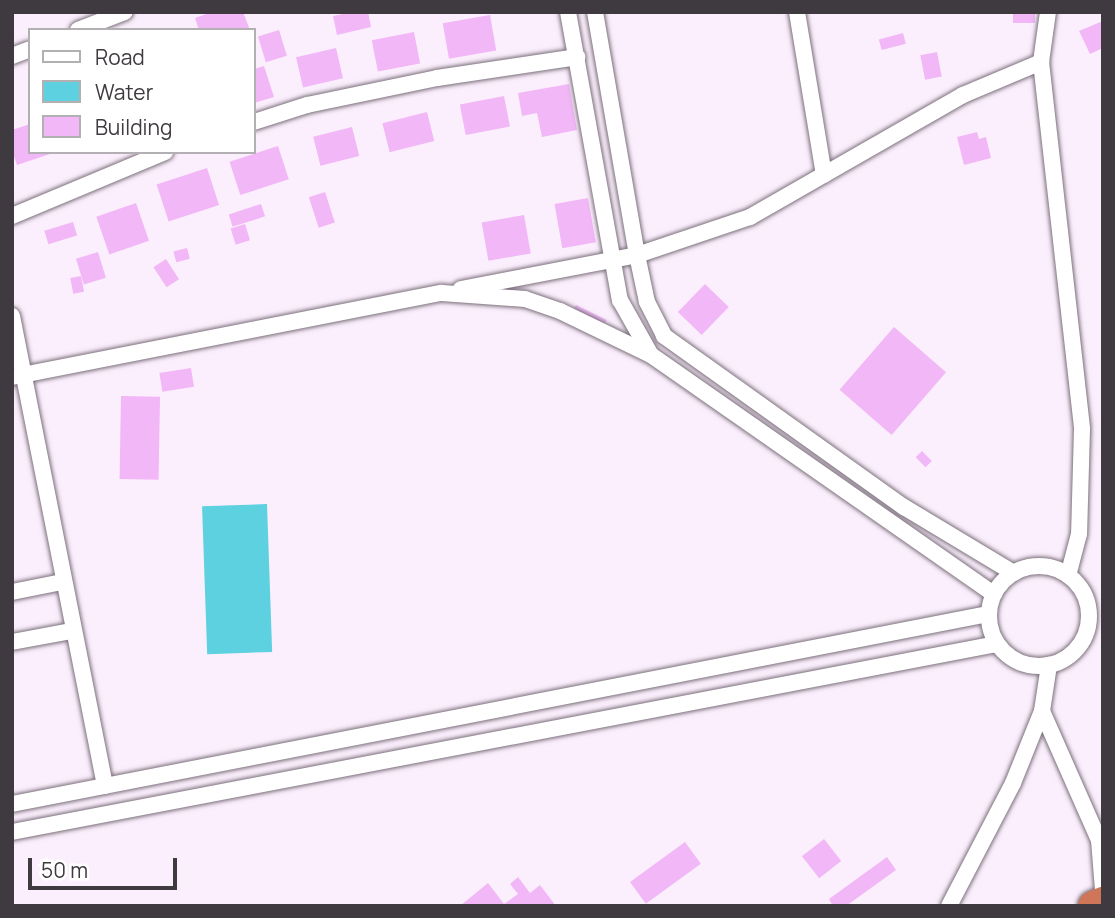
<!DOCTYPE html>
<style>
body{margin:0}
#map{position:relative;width:1115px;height:918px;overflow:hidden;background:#fceffd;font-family:Manrope,sans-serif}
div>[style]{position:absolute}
.water>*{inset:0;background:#5dd1e0;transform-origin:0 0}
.building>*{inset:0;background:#f1b7f6;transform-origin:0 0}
.roads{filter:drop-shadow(0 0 2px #7b707c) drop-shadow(0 0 2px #7b707c)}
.street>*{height:16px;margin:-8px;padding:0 8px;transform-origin:8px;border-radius:8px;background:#fff}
.street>.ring{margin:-8px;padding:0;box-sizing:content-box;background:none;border:16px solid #fff;border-radius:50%}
.highway>*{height:30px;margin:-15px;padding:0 15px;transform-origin:15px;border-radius:15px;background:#d07658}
span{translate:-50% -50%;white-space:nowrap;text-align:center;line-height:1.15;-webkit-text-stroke:5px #fff;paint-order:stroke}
.frame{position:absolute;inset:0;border:14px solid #3f3a3f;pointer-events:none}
.legend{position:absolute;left:28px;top:28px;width:228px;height:126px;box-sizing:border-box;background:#fff;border:2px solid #b2b0b2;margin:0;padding:9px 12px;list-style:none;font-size:21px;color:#3f3a3f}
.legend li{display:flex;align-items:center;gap:14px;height:35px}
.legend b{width:35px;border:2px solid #b2b0b2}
.scale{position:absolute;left:28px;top:858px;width:149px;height:32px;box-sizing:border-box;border:4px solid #3f3a3f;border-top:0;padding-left:9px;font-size:21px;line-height:24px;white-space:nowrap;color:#3f3a3f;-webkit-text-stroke:5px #fff;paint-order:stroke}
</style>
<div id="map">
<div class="water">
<div style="left:267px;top:504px;width:148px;height:65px;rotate:88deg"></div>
</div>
<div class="building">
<div style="clip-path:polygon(212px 12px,243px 12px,250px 30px,199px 30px,195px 18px)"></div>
<div style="clip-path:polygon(353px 12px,368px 12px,371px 27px,337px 35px,333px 16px)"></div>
<div style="left:1013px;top:12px;width:22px;height:11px"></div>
<div style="left:490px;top:15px;width:36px;height:48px;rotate:80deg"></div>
<div style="clip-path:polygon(1103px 21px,1103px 48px,1090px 54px,1079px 31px)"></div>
<div style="left:279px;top:30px;width:27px;height:22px;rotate:73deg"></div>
<div style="left:414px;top:32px;width:32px;height:43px;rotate:79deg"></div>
<div style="left:903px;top:33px;width:11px;height:25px;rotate:75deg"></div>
<div style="left:336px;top:48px;width:31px;height:41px;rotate:77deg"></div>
<div style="left:937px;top:52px;width:25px;height:17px;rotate:79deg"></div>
<div style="clip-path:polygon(264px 66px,274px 97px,254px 103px,254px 69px)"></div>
<div style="clip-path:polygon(569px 84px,577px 130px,542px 137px,537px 113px,522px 116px,518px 93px)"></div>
<div style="left:504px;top:96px;width:31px;height:45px;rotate:79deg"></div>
<div style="left:427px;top:112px;width:30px;height:46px;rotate:76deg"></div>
<div style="clip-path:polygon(30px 124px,30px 152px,53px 153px,17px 165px,12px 151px,12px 130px)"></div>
<div style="left:352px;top:127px;width:30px;height:40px;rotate:76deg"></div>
<div style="clip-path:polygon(977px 132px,979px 139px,986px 137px,991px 158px,964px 165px,957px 137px)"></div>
<div style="left:278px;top:146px;width:35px;height:51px;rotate:72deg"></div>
<div style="left:207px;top:168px;width:39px;height:53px;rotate:72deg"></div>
<div style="left:325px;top:192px;width:32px;height:17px;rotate:72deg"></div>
<div style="left:588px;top:198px;width:45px;height:34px;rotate:80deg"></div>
<div style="left:136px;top:203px;width:40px;height:42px;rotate:71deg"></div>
<div style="left:261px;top:204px;width:13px;height:34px;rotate:72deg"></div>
<div style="left:524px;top:215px;width:39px;height:43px;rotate:80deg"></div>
<div style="left:73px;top:222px;width:14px;height:30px;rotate:73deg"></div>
<div style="left:245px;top:224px;width:17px;height:15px;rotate:73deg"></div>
<div style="left:187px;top:248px;width:11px;height:14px;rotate:75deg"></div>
<div style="left:98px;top:252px;width:27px;height:23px;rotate:73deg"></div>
<div style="left:166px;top:259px;width:24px;height:15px;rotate:57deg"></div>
<div style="left:81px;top:276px;width:16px;height:11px;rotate:79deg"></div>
<div style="left:705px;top:284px;width:33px;height:39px;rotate:44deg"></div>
<div style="left:576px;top:305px;width:34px;height:7px;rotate:26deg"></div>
<div style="left:894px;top:327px;width:69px;height:83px;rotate:41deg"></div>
<div style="left:191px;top:368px;width:19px;height:32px;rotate:81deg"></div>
<div style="left:121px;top:396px;width:39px;height:83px;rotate:1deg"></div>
<div style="left:922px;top:451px;width:14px;height:9px;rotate:45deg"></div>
<div style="left:824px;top:839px;width:28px;height:28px;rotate:52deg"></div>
<div style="left:685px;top:842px;width:27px;height:68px;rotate:54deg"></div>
<div style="clip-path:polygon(887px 857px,896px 870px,846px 906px,833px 906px,829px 899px)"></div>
<div style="clip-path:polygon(518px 877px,530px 893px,540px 885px,556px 906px,460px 906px,488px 883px,504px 904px,518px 894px,510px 884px)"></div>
</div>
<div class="roads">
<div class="street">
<div style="left:568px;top:12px;width:293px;rotate:79.8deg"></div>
<div style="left:620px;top:300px;width:63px;rotate:60.6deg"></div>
<div style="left:651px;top:355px;width:418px;rotate:34.9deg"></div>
<div style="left:595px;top:12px;width:247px;rotate:80.2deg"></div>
<div style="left:637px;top:255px;width:48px;rotate:78deg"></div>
<div style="left:647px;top:302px;width:38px;rotate:63deg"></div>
<div style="left:664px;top:336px;width:295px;rotate:35.5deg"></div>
<div style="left:904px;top:507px;width:128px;rotate:31deg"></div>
<div style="left:797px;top:12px;width:165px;rotate:80.6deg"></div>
<div style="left:1048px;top:12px;width:50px;rotate:98deg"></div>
<div style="left:1041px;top:62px;width:369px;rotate:83.6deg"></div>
<div style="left:1082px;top:429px;width:105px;rotate:91.6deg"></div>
<div style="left:1079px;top:534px;width:43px;rotate:104.7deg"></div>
<div style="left:78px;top:30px;width:50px;rotate:-21deg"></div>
<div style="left:12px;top:56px;width:19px;rotate:-21deg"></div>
<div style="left:254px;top:122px;width:56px;rotate:-17.8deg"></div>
<div style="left:307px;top:105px;width:133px;rotate:-11.7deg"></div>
<div style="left:437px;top:78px;width:142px;rotate:-8.5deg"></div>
<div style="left:12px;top:216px;width:166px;rotate:-22.7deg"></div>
<div style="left:461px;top:289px;width:179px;rotate:-10.9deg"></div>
<div style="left:637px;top:255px;width:119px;rotate:-18.6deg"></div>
<div style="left:750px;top:217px;width:245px;rotate:-29.8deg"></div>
<div style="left:963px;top:95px;width:85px;rotate:-22.9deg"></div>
<div style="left:12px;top:316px;width:479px;rotate:78.8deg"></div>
<div style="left:12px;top:377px;width:438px;rotate:-11.1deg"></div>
<div style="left:442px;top:293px;width:83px;rotate:4.1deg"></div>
<div style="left:525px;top:299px;width:37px;rotate:19deg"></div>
<div style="left:560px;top:311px;width:101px;rotate:25.8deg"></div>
<div class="ring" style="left:989px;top:566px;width:84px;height:84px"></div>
<div style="left:12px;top:592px;width:51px;rotate:-11.3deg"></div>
<div style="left:12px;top:642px;width:61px;rotate:-10.4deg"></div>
<div style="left:1042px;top:711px;width:141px;rotate:66.2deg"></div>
<div style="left:1099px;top:840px;width:50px;rotate:85.4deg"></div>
<div style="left:12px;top:804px;width:995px;rotate:-11.01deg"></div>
<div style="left:12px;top:832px;width:1003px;rotate:-10.81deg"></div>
<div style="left:949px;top:906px;width:139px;rotate:-62.5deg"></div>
<div style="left:1013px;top:783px;width:78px;rotate:-68.1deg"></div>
<div style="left:1042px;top:711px;width:47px;rotate:-81.3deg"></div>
</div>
<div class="highway">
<div style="left:1093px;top:906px;width:11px;rotate:-22deg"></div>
</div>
</div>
<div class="frame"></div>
<ul class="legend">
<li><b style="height:9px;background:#fff"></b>Road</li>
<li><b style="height:19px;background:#5dd1e0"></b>Water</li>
<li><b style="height:19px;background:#f1b7f6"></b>Building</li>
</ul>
<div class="scale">50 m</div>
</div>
